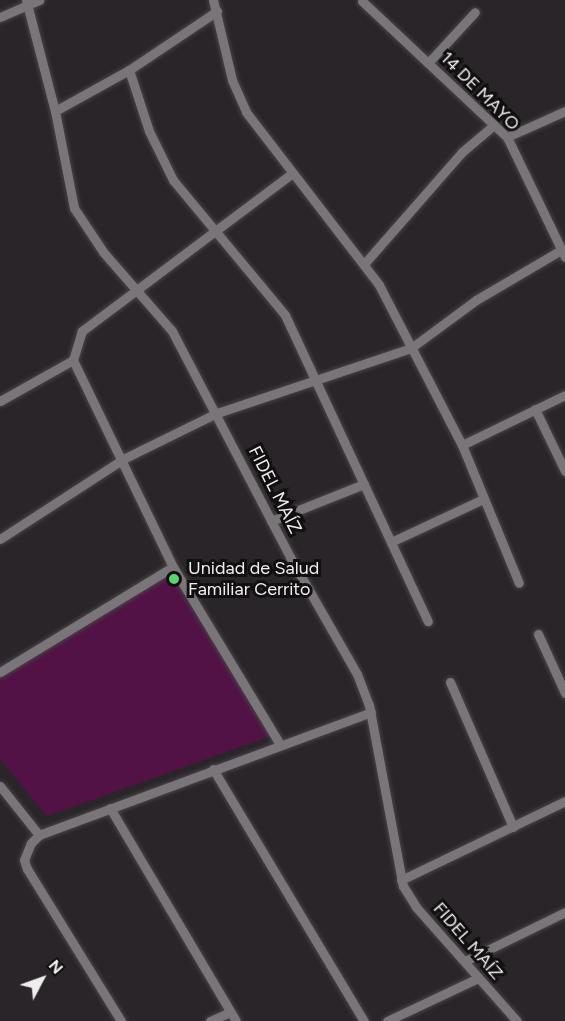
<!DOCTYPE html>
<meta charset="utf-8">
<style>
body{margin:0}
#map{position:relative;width:565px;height:1021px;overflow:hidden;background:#2a2528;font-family:Figtree,sans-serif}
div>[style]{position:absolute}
.green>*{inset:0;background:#521246}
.roads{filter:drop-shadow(0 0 2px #474446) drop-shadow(0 0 2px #474446)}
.minor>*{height:9px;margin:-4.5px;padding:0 4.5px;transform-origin:4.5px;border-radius:4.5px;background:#7a7579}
.dots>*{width:16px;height:16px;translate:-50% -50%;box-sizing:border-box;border:3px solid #110f10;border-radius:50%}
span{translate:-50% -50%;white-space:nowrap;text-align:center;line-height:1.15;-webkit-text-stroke:6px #110f10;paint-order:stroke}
.street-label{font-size:18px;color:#f0edef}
.poi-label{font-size:18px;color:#f0edef}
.left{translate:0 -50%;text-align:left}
.north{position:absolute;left:12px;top:949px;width:60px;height:60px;-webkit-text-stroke:4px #110f10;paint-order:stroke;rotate:49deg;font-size:16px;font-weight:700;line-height:24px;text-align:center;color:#f0edef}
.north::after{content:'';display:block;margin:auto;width:21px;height:27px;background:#f0edef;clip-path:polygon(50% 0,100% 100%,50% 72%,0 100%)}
</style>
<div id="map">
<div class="green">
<div style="clip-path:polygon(172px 572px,271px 736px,47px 816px,0 759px,0 677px)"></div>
</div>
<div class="roads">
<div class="minor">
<div style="left:26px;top:0;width:115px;rotate:75.4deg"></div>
<div style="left:55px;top:111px;width:99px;rotate:78.9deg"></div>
<div style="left:74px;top:208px;width:54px;rotate:56.3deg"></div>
<div style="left:104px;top:253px;width:103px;rotate:48.9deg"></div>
<div style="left:172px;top:331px;width:255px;rotate:62.4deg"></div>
<div style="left:290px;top:557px;width:135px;rotate:60.2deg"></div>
<div style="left:357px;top:674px;width:33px;rotate:69deg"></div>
<div style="left:369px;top:705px;width:184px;rotate:79.4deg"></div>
<div style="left:403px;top:886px;width:25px;rotate:58deg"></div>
<div style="left:416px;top:907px;width:152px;rotate:48.5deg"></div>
<div style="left:213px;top:0;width:82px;rotate:76.6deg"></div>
<div style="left:232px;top:80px;width:35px;rotate:66deg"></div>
<div style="left:246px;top:112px;width:218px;rotate:52.4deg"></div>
<div style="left:379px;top:285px;width:180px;rotate:62.6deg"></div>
<div style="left:462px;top:445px;width:149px;rotate:67.6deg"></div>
<div style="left:362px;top:1px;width:199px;rotate:43.2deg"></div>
<div style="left:507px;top:137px;width:133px;rotate:64.2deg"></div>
<div style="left:0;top:17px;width:43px;rotate:-23.6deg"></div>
<div style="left:428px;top:63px;width:69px;rotate:-47.3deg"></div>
<div style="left:129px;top:70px;width:64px;rotate:71.8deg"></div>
<div style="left:149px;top:131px;width:55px;rotate:63.9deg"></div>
<div style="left:173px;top:180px;width:175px;rotate:50.3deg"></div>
<div style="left:285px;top:315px;width:338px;rotate:65deg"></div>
<div style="left:55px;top:111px;width:85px;rotate:-29deg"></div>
<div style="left:129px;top:70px;width:106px;rotate:-33.8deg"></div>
<div style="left:507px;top:137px;width:64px;rotate:-24.1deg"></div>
<div style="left:364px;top:264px;width:149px;rotate:-48.8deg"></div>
<div style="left:462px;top:152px;width:42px;rotate:-40.2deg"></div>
<div style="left:0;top:401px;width:84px;rotate:-29.3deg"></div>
<div style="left:535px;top:409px;width:69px;rotate:64.2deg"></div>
<div style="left:462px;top:445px;width:114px;rotate:-25.9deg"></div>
<div style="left:271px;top:521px;width:100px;rotate:-21.7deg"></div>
<div style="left:0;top:539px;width:147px;rotate:-33deg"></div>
<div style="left:123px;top:459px;width:105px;rotate:-26.1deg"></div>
<div style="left:217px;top:413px;width:205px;rotate:-18.5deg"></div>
<div style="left:411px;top:348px;width:81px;rotate:-36.4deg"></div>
<div style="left:476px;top:300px;width:99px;rotate:-30.5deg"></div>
<div style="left:391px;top:542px;width:99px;rotate:-25deg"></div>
<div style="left:173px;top:567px;width:205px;rotate:58.9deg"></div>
<div style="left:538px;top:634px;width:65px;rotate:65.4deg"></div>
<div style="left:0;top:672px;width:202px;rotate:-31.3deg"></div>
<div style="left:173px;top:567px;width:230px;rotate:-115.8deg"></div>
<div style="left:73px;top:360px;width:30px;rotate:-73deg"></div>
<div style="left:82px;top:331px;width:261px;rotate:-36.9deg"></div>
<div style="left:450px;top:682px;width:158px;rotate:66.5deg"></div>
<div style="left:213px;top:769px;width:294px;rotate:59.1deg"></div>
<div style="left:0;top:786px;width:63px;rotate:51.5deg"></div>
<div style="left:110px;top:808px;width:247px;rotate:59.4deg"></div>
<div style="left:401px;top:880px;width:182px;rotate:-25.7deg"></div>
<div style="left:465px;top:961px;width:111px;rotate:-26.1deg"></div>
<div style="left:121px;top:1021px;width:179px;rotate:-121.7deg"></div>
<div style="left:27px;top:869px;width:9px;rotate:-108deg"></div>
<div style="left:24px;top:860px;width:18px;rotate:-68deg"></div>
<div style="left:31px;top:843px;width:11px;rotate:-45deg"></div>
<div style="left:39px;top:835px;width:354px;rotate:-20.3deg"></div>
<div style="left:210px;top:1021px;width:22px;rotate:-24deg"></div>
<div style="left:387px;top:1021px;width:101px;rotate:-25.3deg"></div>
</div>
</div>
<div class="dots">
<div style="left:174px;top:579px;background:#5bd56e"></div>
</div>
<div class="street-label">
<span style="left:480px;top:91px;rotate:45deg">14 DE MAYO</span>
<span style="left:275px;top:490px;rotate:63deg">FIDEL MAÍZ</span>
<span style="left:468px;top:941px;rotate:49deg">FIDEL MAÍZ</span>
</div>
<div class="poi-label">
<span class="left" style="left:188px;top:579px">Unidad de Salud<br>Familiar Cerrito</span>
</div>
<div class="north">N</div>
</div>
